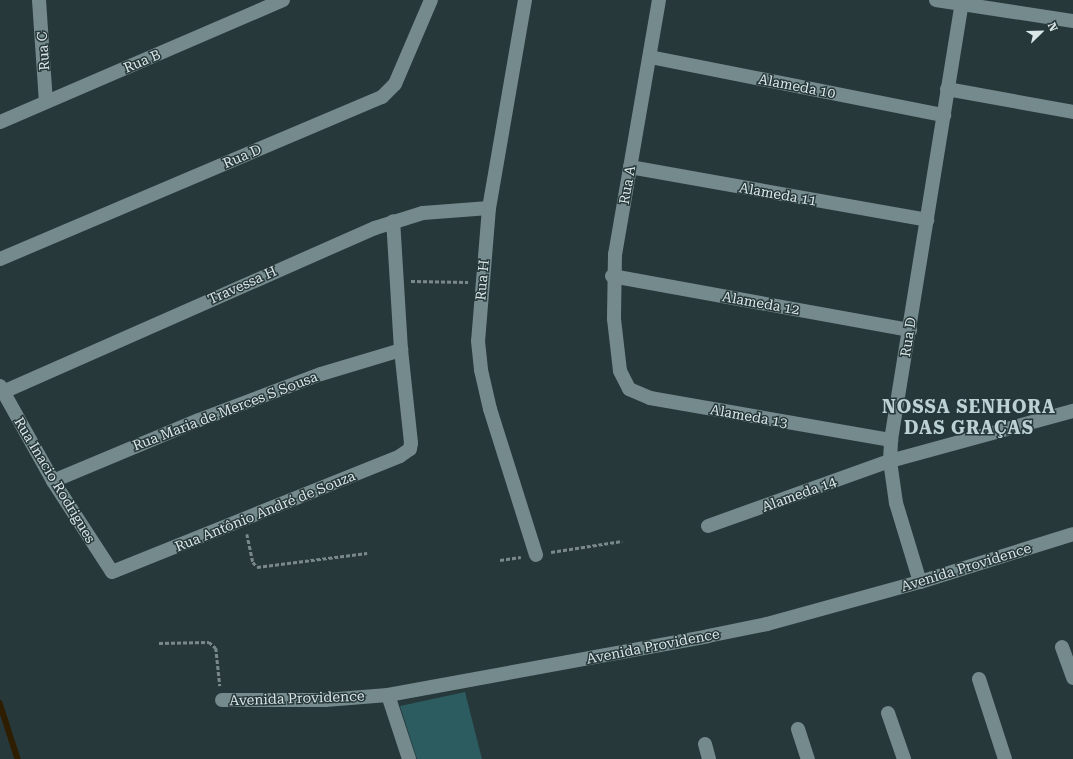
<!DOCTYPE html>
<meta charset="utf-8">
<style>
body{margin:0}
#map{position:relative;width:1073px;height:759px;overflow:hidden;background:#26383a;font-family:"Roboto Serif",serif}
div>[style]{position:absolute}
.stream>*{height:5.5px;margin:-2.75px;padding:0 2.75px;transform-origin:2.75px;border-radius:2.75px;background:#2f1d00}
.building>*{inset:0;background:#2c5b60}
.path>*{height:2.5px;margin-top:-1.25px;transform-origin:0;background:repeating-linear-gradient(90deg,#7a888a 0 4px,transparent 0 6px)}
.minor>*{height:14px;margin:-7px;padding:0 7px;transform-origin:7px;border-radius:7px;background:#758a8c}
span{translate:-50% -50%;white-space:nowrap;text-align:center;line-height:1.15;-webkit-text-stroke:3px #26383a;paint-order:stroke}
.street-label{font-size:14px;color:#dbe6e7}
.district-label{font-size:18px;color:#bcd1d4;font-weight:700;letter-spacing:1px}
.north{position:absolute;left:1021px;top:12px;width:40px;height:40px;-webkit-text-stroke:3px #26383a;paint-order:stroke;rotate:67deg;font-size:11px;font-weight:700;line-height:16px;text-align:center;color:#dbe6e7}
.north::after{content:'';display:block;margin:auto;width:14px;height:18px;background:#dbe6e7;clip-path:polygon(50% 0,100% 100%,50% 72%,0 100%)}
</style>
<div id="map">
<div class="stream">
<div style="left:0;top:703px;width:59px;rotate:72.2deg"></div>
</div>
<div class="building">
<div style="clip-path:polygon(465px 692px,482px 759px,417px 759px,400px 706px)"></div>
</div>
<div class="path">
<div style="left:411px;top:281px;width:57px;rotate:1deg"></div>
<div style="left:247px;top:534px;width:29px;rotate:78deg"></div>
<div style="left:253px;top:562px;width:6px;rotate:51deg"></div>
<div style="left:257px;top:567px;width:111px;rotate:-7.3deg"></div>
<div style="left:551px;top:552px;width:72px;rotate:-8.8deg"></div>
<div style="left:500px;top:560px;width:21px;rotate:-8deg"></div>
<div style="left:159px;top:643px;width:50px;rotate:-1.1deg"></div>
<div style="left:209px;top:642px;width:9px;rotate:41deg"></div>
<div style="left:216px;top:648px;width:38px;rotate:84deg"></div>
</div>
<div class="minor">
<div style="left:39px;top:0;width:102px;rotate:86.1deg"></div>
<div style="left:525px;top:0;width:211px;rotate:99.8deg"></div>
<div style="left:489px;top:208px;width:133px;rotate:94.7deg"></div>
<div style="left:478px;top:341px;width:29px;rotate:84deg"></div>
<div style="left:481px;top:370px;width:40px;rotate:77deg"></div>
<div style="left:490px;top:409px;width:153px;rotate:72.5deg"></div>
<div style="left:659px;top:0;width:258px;rotate:99.8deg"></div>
<div style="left:615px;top:254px;width:65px;rotate:90.9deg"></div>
<div style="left:614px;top:319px;width:52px;rotate:83.4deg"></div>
<div style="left:620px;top:371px;width:20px;rotate:63deg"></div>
<div style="left:629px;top:389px;width:23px;rotate:23deg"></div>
<div style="left:650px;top:398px;width:245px;rotate:9.9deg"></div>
<div style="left:936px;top:0;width:139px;rotate:8.7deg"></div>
<div style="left:650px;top:57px;width:300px;rotate:11.2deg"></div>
<div style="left:947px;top:89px;width:128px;rotate:10.3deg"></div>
<div style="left:0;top:122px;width:308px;rotate:-23.3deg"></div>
<div style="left:630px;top:167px;width:302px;rotate:10.1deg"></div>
<div style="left:0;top:259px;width:415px;rotate:-23deg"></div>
<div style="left:382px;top:97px;width:18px;rotate:-45deg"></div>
<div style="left:395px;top:84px;width:91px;rotate:-66.8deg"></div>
<div style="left:612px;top:276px;width:303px;rotate:10.3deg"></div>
<div style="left:0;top:386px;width:109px;rotate:60.8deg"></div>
<div style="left:53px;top:481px;width:108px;rotate:57deg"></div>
<div style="left:112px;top:572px;width:310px;rotate:-21.9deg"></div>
<div style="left:400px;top:456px;width:12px;rotate:-35deg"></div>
<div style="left:410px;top:449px;width:6px;rotate:-81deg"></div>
<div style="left:411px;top:443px;width:94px;rotate:-96.1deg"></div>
<div style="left:401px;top:350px;width:129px;rotate:-93.5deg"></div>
<div style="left:3px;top:392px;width:407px;rotate:-23.8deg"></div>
<div style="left:375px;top:228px;width:50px;rotate:-17.4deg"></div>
<div style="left:423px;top:213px;width:66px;rotate:-4.3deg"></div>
<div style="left:53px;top:481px;width:158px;rotate:-22.7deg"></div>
<div style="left:199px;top:420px;width:130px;rotate:-20.7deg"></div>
<div style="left:321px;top:374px;width:84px;rotate:-16.7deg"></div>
<div style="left:708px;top:526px;width:193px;rotate:-19.7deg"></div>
<div style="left:890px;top:461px;width:190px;rotate:-15.3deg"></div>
<div style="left:920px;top:582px;width:83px;rotate:-106.9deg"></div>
<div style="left:896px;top:503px;width:42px;rotate:-98.1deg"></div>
<div style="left:890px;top:461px;width:21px;rotate:-87deg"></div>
<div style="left:891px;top:440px;width:446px;rotate:-80.8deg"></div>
<div style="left:1062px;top:647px;width:33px;rotate:70deg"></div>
<div style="left:979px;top:679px;width:84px;rotate:72deg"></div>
<div style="left:388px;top:695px;width:67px;rotate:71.8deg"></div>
<div style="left:222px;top:700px;width:103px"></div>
<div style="left:325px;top:700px;width:63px;rotate:-4.5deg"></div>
<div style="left:388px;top:695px;width:325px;rotate:-10.4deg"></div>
<div style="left:708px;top:636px;width:60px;rotate:-11.5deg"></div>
<div style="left:767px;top:624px;width:159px;rotate:-15.4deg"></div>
<div style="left:920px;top:582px;width:160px;rotate:-17.4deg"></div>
<div style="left:888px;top:713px;width:49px;rotate:70.8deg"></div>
<div style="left:798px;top:729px;width:32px;rotate:72deg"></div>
<div style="left:705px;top:744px;width:16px;rotate:75deg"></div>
</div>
<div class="street-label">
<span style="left:43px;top:51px;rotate:-94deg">Rua C</span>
<span style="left:142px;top:61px;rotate:-23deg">Rua B</span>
<span style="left:797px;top:86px;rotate:11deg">Alameda 10</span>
<span style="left:242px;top:156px;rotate:-23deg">Rua D</span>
<span style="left:627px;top:185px;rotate:-80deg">Rua A</span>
<span style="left:778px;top:194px;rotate:10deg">Alameda 11</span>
<span style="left:482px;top:280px;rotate:-85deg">Rua H</span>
<span style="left:242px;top:285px;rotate:-24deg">Travessa H</span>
<span style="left:761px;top:303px;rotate:10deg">Alameda 12</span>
<span style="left:908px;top:337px;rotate:-81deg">Rua D</span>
<span style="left:225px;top:411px;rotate:-21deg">Rua Maria de Merces S Sousa</span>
<span style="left:749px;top:416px;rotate:10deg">Alameda 13</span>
<span style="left:55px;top:480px;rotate:59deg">Rua Inacio Rodrigues</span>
<span style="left:799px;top:494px;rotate:-20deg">Alameda 14</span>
<span style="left:265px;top:511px;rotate:-22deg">Rua Antônio André de Souza</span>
<span style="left:966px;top:567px;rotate:-17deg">Avenida Providence</span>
<span style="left:653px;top:646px;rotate:-11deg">Avenida Providence</span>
<span style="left:297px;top:698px;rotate:-2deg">Avenida Providence</span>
</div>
<div class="district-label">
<span style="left:969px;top:418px">NOSSA SENHORA<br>DAS GRAÇAS</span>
</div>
<div class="north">N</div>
</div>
